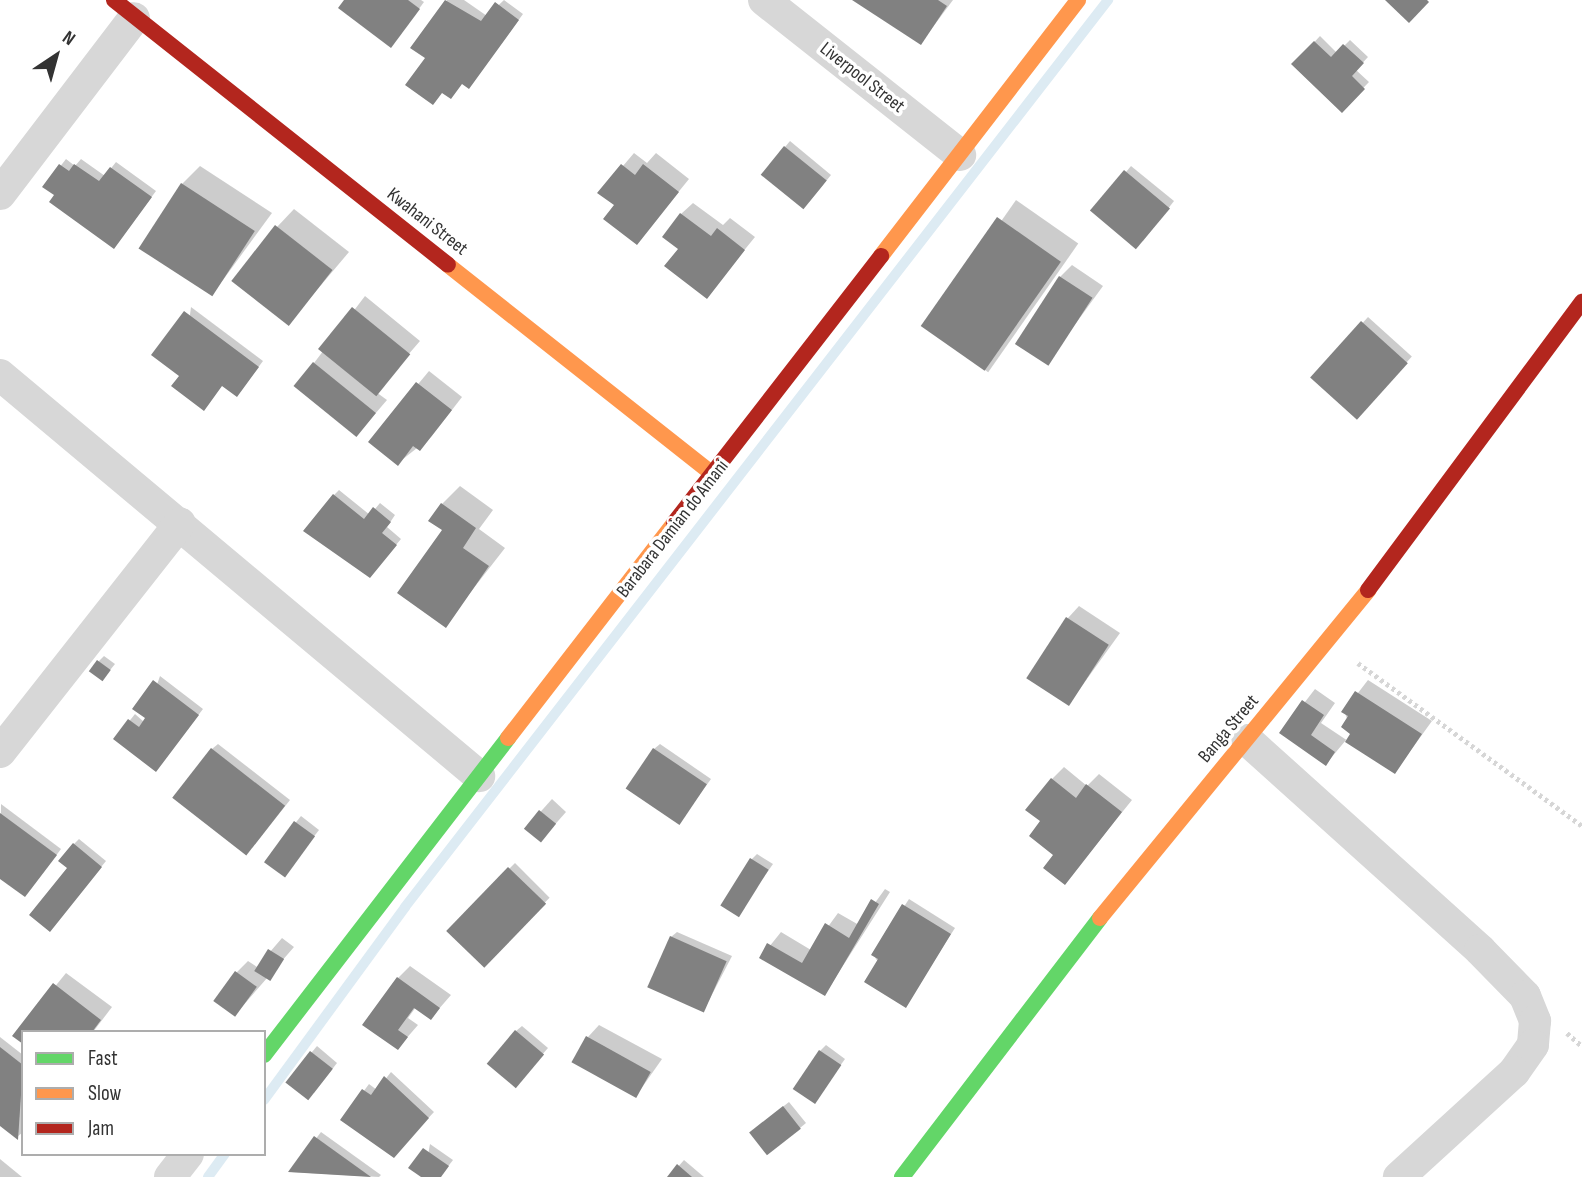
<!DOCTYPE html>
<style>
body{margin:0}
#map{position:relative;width:1582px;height:1177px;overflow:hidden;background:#fff;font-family:"Sofia Sans Condensed",sans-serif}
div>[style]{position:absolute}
.shadow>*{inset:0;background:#0003;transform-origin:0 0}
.stream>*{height:10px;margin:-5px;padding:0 5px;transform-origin:5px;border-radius:5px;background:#ddebf3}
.building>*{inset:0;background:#818181;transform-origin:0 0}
.path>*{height:4.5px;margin-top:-2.25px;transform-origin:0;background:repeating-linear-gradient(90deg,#d6d6d6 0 3.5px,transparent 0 7px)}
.street>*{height:32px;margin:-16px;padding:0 16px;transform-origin:16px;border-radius:16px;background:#d7d7d7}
.fast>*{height:16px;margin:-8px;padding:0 8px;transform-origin:8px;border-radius:8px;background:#63d668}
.slow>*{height:16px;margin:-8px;padding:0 8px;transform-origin:8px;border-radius:8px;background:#ff974d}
.jam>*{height:16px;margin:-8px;padding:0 8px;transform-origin:8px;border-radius:8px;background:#b3261e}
span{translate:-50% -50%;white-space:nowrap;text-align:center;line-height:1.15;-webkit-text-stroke:7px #fff;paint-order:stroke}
.street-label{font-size:19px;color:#333}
.legend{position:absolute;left:21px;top:1030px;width:245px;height:126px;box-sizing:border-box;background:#fff;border:2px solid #adadad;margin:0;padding:9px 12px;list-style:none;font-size:21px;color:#333}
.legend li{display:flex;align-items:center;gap:14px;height:35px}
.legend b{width:35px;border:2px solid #adadad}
.north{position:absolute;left:21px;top:21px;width:70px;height:70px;-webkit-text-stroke:5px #fff;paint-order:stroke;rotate:36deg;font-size:19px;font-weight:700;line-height:28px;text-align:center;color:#333}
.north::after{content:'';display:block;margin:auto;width:24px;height:32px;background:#333;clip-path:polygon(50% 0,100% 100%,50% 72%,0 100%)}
</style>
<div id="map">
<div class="shadow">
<div style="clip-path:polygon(346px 0,421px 0,424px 2px,396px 40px)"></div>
<div style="clip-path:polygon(447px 0,464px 0,487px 16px,504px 0,523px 14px,474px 81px,412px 47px)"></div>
<div style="clip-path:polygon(855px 0,953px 0,921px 43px)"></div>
<div style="clip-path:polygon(1320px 36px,1337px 53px,1350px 40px,1368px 57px,1356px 70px,1369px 82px,1342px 110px,1294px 64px)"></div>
<div style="clip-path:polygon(790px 141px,831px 175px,809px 202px,785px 147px)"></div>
<div style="clip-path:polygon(634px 153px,647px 163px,656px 153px,689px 179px,637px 243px,616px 205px,600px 193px)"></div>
<div style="clip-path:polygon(66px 159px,75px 166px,81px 159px,105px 176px,116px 162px,156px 191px,119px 241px,45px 186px)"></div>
<div style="clip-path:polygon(200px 166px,272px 213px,212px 295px,182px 184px)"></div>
<div style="clip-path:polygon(1131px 166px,1174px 201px,1143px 241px,1126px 172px)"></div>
<div style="left:1016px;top:200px;width:76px;height:157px;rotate:35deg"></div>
<div style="clip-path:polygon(693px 203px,723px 225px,730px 218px,755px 237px,707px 296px,681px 214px)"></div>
<div style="clip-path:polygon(294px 209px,349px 252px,289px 323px,277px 227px)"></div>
<div style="clip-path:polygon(1072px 265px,1103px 286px,1047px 363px,1060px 277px)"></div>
<div style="clip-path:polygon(365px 296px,420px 341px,376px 392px,387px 400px,357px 435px,314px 363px)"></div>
<div style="clip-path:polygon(191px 307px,263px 361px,242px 389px,182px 375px)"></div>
<div style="left:1368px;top:317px;width:59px;height:83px;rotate:42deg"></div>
<div style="clip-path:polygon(429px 371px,462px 397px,431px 437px,398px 463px,370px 442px)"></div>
<div style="clip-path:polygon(460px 486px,493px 510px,479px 529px,505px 548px,445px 625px,442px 504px)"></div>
<div style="clip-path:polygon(339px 490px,370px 515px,380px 503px,395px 515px,387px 527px,401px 539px,375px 570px,334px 495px)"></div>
<div style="clip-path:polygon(1079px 606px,1120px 633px,1069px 704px,1068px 618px)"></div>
<div style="clip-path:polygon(104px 656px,115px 664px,102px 680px,99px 661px)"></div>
<div style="clip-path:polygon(160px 676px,203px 709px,161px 764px,115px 739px,135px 714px,144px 722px)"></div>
<div style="clip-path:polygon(1368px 680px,1432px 721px,1395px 772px,1346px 740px,1326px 764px,1281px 733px,1315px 689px,1335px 703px,1321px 723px,1348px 741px,1353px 733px,1344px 711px)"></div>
<div style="clip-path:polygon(218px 744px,290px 800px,252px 848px,212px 749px)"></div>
<div style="clip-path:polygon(660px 744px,711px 779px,679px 823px,654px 749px)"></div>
<div style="clip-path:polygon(1064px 767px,1087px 786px,1099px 774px,1132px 800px,1065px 883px,1056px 855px,1052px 779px)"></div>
<div style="clip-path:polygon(552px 799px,566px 812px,551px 829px,526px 828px)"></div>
<div style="clip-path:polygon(1px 804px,61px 849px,30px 890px,0 877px)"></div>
<div style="clip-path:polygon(301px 816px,319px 830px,288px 870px,265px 861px)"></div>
<div style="clip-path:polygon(79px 839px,106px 861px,55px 924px,74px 844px)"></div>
<div style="clip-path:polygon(757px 854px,773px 864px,737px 915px,752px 859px)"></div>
<div style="left:515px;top:863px;width:49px;height:95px;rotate:45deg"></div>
<div style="clip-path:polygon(885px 889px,890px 892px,825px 994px,761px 957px,781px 932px,811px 950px,838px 913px,859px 925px)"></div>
<div style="clip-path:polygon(909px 899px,955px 928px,905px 1006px,873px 954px)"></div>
<div style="clip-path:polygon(677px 932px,732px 956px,704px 1010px,671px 937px)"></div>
<div style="clip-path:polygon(282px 938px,294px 947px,235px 1015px,236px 973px,248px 961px,257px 967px)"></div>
<div style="clip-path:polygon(410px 966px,451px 995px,431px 1018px,416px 1007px,408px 1018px,418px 1025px,398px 1048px,398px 978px)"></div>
<div style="clip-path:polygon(66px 973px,112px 1007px,93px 1032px,15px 1036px)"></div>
<div style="clip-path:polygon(599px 1025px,662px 1059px,636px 1096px,588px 1037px)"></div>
<div style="clip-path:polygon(522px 1026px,548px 1048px,520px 1080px,516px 1031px)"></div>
<div style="clip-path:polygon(0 1037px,23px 1055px,23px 1132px,17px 1137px,0 1124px)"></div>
<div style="clip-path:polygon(826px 1045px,845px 1059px,819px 1095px,820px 1051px)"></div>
<div style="clip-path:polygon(317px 1046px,337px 1063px,314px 1093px,287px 1082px)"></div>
<div style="clip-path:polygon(391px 1072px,434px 1112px,394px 1155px,343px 1119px,369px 1084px,377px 1090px)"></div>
<div style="clip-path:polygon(789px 1102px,806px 1123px,800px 1128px,757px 1127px)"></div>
<div style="clip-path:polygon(321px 1132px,381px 1175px,379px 1177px,291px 1172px)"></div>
<div style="clip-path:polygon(430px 1144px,453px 1160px,440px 1177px,424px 1177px)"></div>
<div style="clip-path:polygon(0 1159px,22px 1177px,0 1177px)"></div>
<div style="clip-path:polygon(684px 1160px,704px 1177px,669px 1177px)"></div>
</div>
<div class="stream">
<div style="left:264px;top:1100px;width:239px;rotate:-53.8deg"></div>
<div style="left:405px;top:907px;width:1148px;rotate:-52.22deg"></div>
<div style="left:208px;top:1177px;width:29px;rotate:-54deg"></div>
</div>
<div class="building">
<div style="clip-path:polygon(344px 0,408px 0,420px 9px,391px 48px,338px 8px)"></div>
<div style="clip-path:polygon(445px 0,481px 21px,495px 2px,519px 20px,469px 89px,462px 84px,451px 99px,442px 93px,433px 105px,405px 85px,425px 58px,410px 48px)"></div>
<div style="clip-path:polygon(852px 0,938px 0,947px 6px,921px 45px)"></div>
<div style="clip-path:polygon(1385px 0,1427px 0,1429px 2px,1409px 23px)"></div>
<div style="clip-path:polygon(1314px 41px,1331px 57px,1343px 44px,1364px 63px,1352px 76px,1365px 89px,1342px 113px,1291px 64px)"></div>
<div style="left:784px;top:146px;width:55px;height:37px;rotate:39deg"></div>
<div style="clip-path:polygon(59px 164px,69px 171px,74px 164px,99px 181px,110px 167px,152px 197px,114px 249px,49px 202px,54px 195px,42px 187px)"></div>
<div style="clip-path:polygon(621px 164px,635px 175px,643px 164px,679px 192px,637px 245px,603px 219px,614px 205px,597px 193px)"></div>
<div style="left:1124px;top:170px;width:60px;height:53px;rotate:40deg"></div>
<div style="left:181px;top:183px;width:88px;height:78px;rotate:33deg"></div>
<div style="clip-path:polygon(680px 213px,711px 236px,717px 228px,745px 250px,707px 299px,664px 266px,678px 249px,662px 237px)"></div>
<div style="left:997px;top:217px;width:78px;height:133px;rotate:35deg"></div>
<div style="left:275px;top:225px;width:73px;height:71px;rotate:38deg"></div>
<div style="left:1059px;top:276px;width:40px;height:81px;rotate:33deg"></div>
<div style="left:352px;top:307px;width:75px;height:54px;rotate:39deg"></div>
<div style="clip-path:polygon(184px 311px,259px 367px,237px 397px,222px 386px,204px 411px,171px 386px,179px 376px,151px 355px)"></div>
<div style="left:1361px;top:321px;width:63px;height:76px;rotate:42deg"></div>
<div style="left:313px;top:362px;width:81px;height:31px;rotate:39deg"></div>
<div style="clip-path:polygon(416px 382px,452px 410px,420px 451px,413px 446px,398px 466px,368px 442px)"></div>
<div style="clip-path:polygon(333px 494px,364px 519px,373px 507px,391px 522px,382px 533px,397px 545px,370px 578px,303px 531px)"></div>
<div style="clip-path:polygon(441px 503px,476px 528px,463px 548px,489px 566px,446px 628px,397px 593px,442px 530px,428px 521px)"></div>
<div style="left:1066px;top:617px;width:51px;height:73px;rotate:33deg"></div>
<div style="left:97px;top:660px;width:17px;height:14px;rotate:36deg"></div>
<div style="clip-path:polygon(153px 680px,199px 715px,156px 772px,113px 739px,128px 719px,139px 727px,145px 718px,132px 709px)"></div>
<div style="clip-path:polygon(1355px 691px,1422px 734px,1395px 774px,1345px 742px,1350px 734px,1341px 727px,1348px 716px,1341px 712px)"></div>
<div style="clip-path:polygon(1302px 700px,1324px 715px,1311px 735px,1335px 752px,1326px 766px,1279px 733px)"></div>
<div style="left:211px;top:748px;width:94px;height:63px;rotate:38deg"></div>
<div style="left:653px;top:748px;width:65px;height:49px;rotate:34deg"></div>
<div style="clip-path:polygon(1051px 778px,1076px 798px,1086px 784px,1122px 812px,1065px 885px,1043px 868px,1053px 855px,1029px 836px,1040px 821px,1025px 810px)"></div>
<div style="left:539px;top:810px;width:22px;height:24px;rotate:39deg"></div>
<div style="clip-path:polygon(0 813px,57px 855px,25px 897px,0 879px)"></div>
<div style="left:294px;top:821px;width:26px;height:51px;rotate:36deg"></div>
<div style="clip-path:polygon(73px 843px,102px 867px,50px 932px,29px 915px,67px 868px,58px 861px)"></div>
<div style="left:750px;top:858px;width:22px;height:56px;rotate:32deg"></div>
<div style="left:508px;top:867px;width:53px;height:89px;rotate:44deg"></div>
<div style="clip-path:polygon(871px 899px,879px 904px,825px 996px,759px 958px,767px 943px,802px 963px,825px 923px,849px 938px)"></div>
<div style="clip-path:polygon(902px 904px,951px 934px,906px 1008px,864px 982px,878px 959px,871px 955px)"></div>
<div style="left:670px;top:936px;width:62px;height:56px;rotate:24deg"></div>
<div style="left:268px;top:949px;width:19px;height:26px;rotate:32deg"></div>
<div style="left:235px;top:971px;width:27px;height:37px;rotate:36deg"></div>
<div style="clip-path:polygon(397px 977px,440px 1008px,431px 1020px,414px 1008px,398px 1030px,408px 1037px,398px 1050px,362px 1025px)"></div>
<div style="clip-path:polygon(53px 983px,101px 1020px,92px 1032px,23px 1032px,23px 1044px,12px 1036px)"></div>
<div style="left:515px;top:1030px;width:38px;height:44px;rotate:40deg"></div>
<div style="left:586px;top:1036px;width:74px;height:30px;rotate:29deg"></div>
<div style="clip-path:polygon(0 1047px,23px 1065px,18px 1140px,0 1126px)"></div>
<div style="left:819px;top:1050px;width:27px;height:47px;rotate:34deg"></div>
<div style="left:310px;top:1051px;width:29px;height:40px;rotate:38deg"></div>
<div style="clip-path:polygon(384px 1076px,429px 1118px,394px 1158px,340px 1120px,362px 1089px,371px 1095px)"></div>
<div style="left:783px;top:1106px;width:29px;height:43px;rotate:52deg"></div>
<div style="clip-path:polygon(314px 1136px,371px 1177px,288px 1172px)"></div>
<div style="clip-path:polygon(423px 1148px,449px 1166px,441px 1177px,421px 1177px,408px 1168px)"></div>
<div style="clip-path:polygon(677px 1164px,692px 1177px,667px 1177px)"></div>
</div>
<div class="path">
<div style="left:1358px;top:663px;width:277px;rotate:36deg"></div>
<div style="left:1567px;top:1033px;width:20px;rotate:41deg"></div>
</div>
<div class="street">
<div style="left:764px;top:0;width:250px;rotate:38.3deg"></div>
<div style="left:0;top:194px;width:221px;rotate:-52.7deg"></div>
<div style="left:0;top:375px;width:625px;rotate:39.93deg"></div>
<div style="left:1247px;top:740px;width:314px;rotate:42deg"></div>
<div style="left:1480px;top:950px;width:64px;rotate:45.6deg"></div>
<div style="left:1525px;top:996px;width:27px;rotate:68deg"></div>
<div style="left:1535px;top:1021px;width:24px;rotate:95deg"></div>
<div style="left:1533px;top:1045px;width:33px;rotate:125deg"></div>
<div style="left:1514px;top:1072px;width:156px;rotate:137.6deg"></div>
<div style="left:0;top:752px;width:291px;rotate:-51.8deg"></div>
<div style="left:170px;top:1177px;width:29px;rotate:-52deg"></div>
</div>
<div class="fast">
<div style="left:264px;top:1055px;width:400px;rotate:-52.4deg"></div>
<div style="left:902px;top:1177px;width:326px;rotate:-52.6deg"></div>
</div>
<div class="slow">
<div style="left:881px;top:256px;width:323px;rotate:-52.4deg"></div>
<div style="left:448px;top:265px;width:340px;rotate:38.3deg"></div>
<div style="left:508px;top:738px;width:272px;rotate:-52.3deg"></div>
<div style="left:1100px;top:918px;width:424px;rotate:-50.7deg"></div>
</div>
<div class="jam">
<div style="left:114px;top:0;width:426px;rotate:38.4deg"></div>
<div style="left:674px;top:523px;width:338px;rotate:-52.2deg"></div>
<div style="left:1368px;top:590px;width:359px;rotate:-53.4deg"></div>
</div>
<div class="street-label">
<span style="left:862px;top:78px;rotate:38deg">Liverpool Street</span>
<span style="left:427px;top:222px;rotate:38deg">Kwahani Street</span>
<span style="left:673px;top:529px;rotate:-52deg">Barabara Damian do Amani</span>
<span style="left:1229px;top:729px;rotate:-50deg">Banga Street</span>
</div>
<ul class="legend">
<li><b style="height:9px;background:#63d668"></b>Fast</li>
<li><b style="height:9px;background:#ff974d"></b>Slow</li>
<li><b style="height:9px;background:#b3261e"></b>Jam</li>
</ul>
<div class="north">N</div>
</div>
